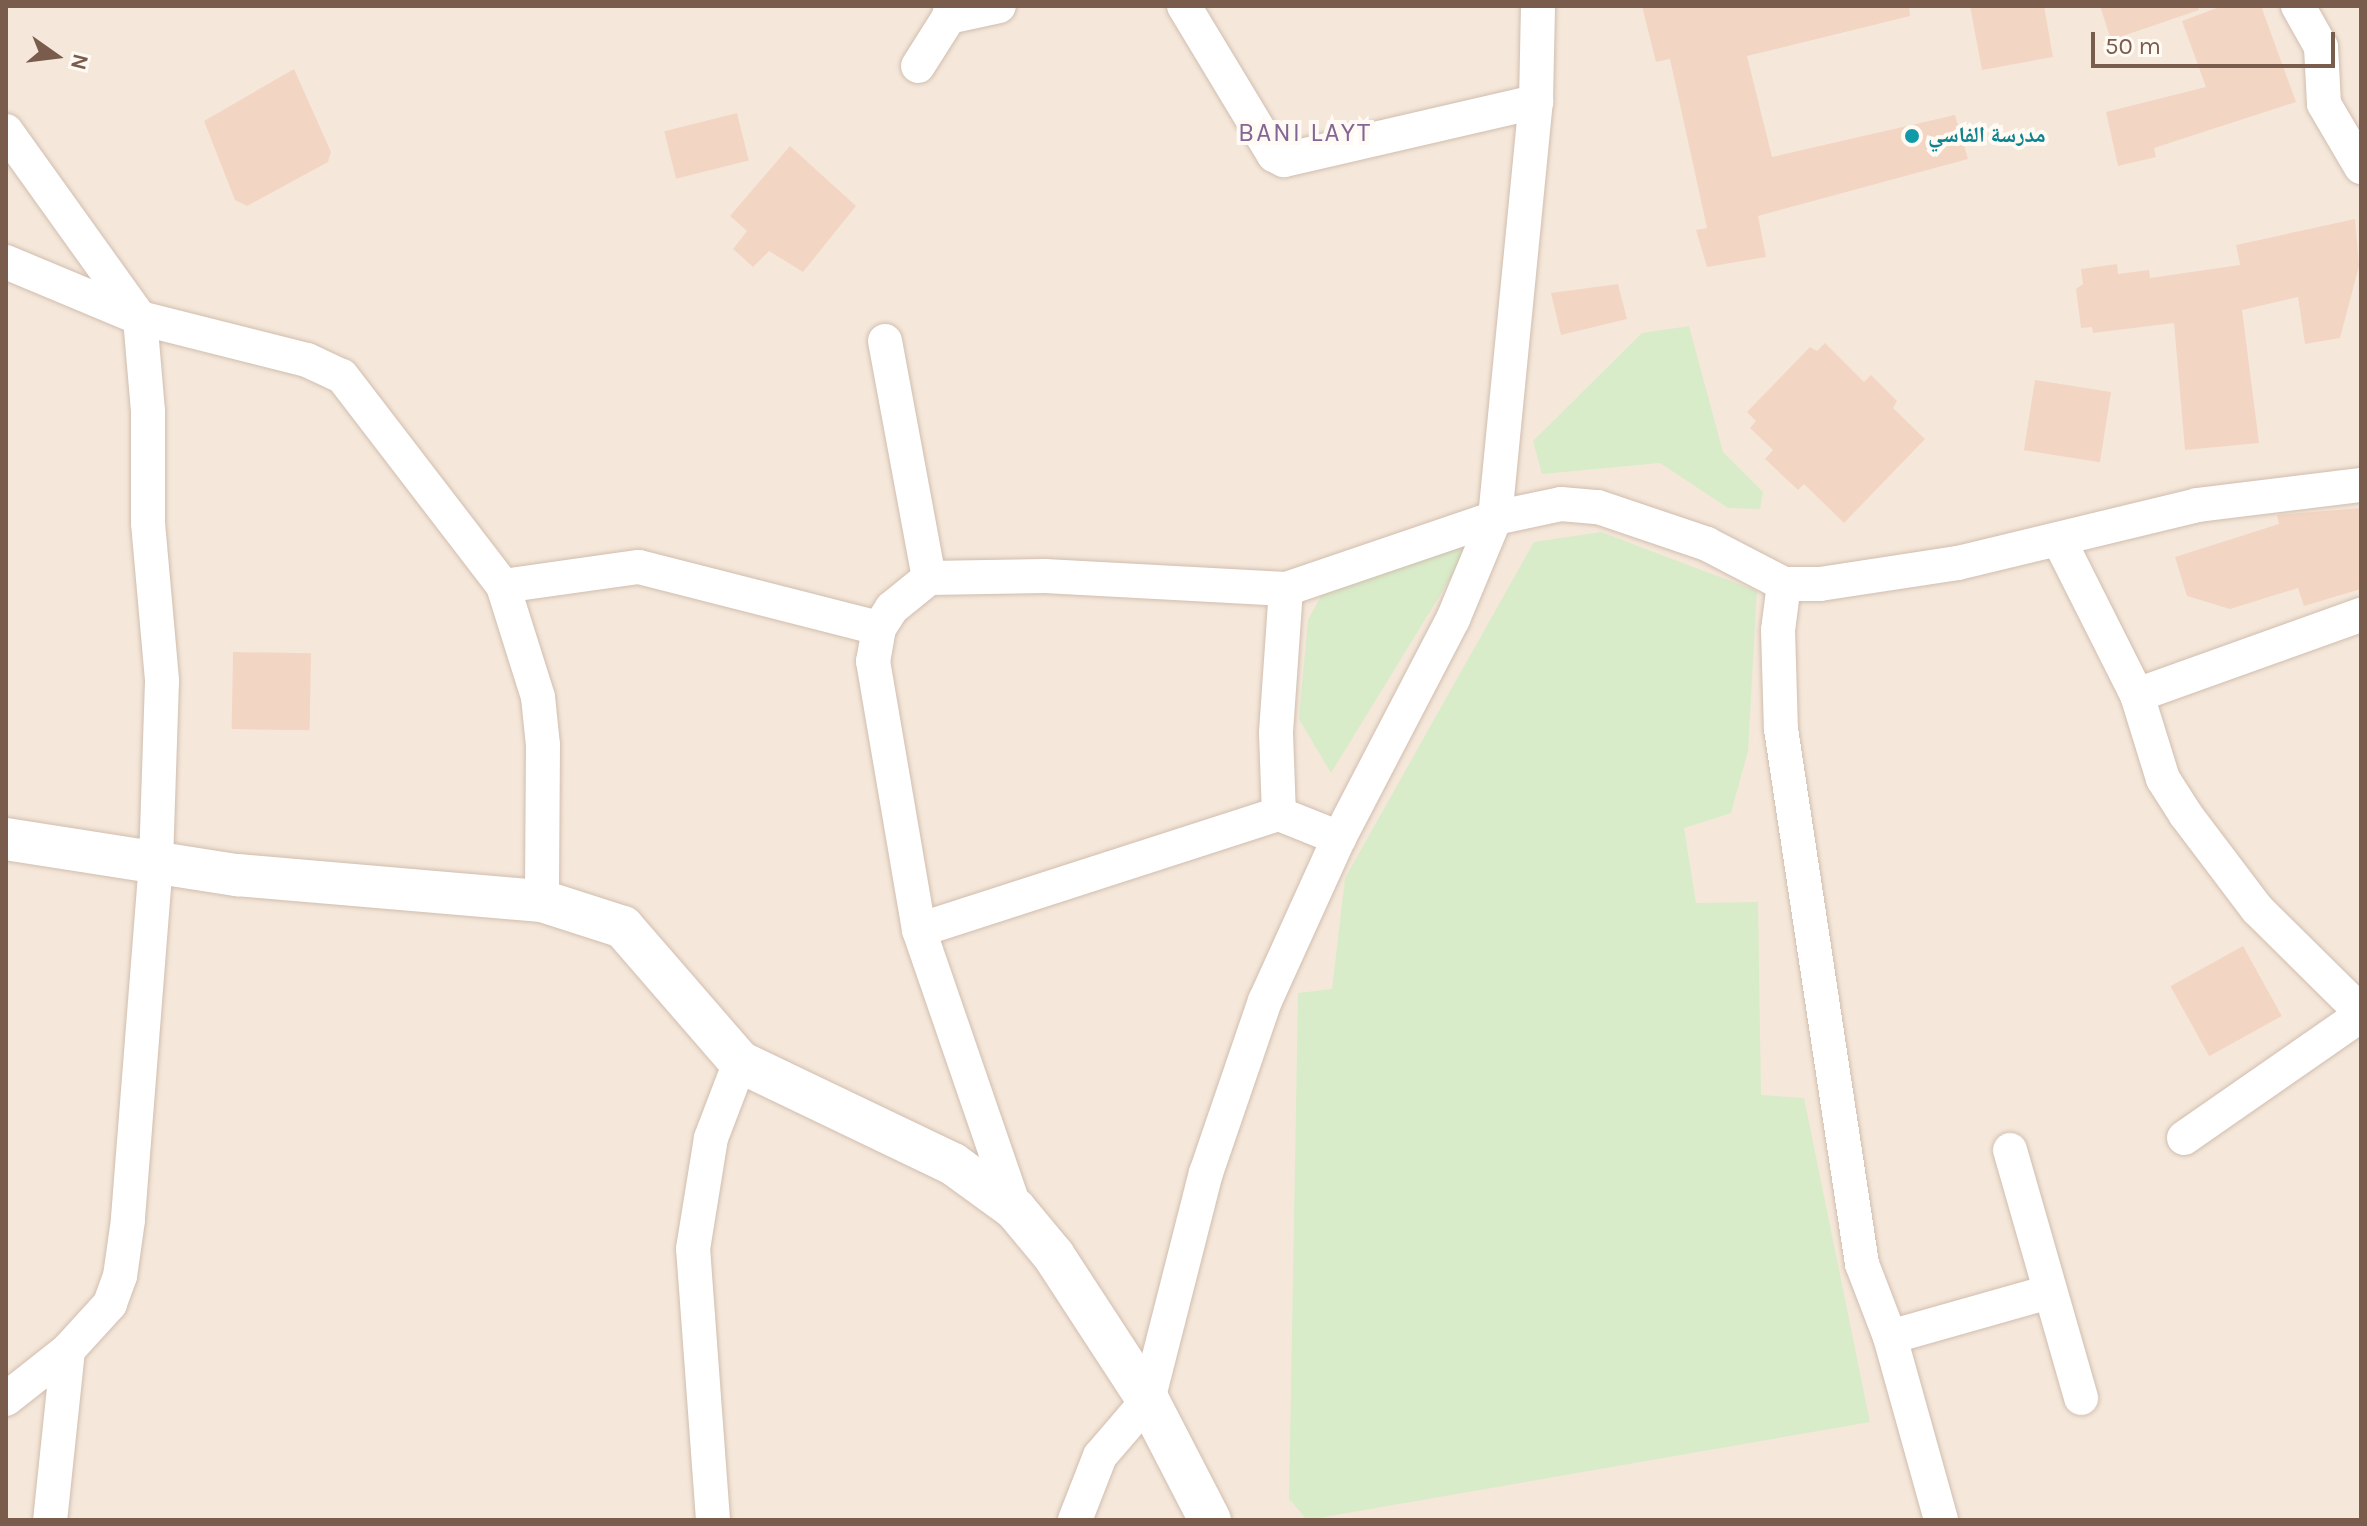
<!DOCTYPE html>
<meta charset="utf-8">
<style>
body{margin:0}
#map{position:relative;width:2367px;height:1526px;overflow:hidden;background:#fdf6ec;font-family:Karla,"Noto Naskh Arabic",sans-serif}
div>[style]{position:absolute}
.residential>*{inset:0;background:#f5e8da;transform-origin:0 0}
.green>*{inset:0;background:#d8ecc9}
.building>*{inset:0;background:#f3d5c3;transform-origin:0 0}
.roads{filter:drop-shadow(0 0 2px #d1beb0) drop-shadow(0 0 2px #d1beb0)}
.minor>*{height:34px;margin:-17px;padding:0 17px;transform-origin:17px;border-radius:17px;background:#fff}
.tertiary>*{height:42px;margin:-21px;padding:0 21px;transform-origin:21px;border-radius:21px;background:#fff}
.dots>*{width:22px;height:22px;translate:-50% -50%;box-sizing:border-box;border:4px solid #fffaf3;border-radius:50%}
span{translate:-50% -50%;white-space:nowrap;text-align:center;line-height:1.15;-webkit-text-stroke:8px #fffaf3;paint-order:stroke}
.culture-label{font-size:22px;color:#0d838f;font-weight:700}
.left{translate:0 -50%;text-align:left}
.quarter-label{font-size:26px;color:#846695;letter-spacing:2px}
.frame{position:absolute;inset:0;border:8px solid #7a5c4d;pointer-events:none}
.north{position:absolute;left:16px;top:16px;width:80px;height:80px;-webkit-text-stroke:6px #fffaf3;paint-order:stroke;rotate:104deg;font-size:22px;font-weight:700;line-height:32px;text-align:center;color:#7a5c4d}
.north::after{content:'';display:block;margin:auto;width:28px;height:36px;background:#7a5c4d;clip-path:polygon(50% 0,100% 100%,50% 72%,0 100%)}
.scale{position:absolute;left:2091px;top:32px;width:244px;height:36px;box-sizing:border-box;border:4px solid #7a5c4d;border-top:0;padding-left:10px;font-size:24px;line-height:28px;white-space:nowrap;color:#7a5c4d;-webkit-text-stroke:6px #fffaf3;paint-order:stroke}
</style>
<div id="map">
<div class="residential">
<div style="left:6px;top:6px;width:2355px;height:1514px"></div>
</div>
<div class="green">
<div style="clip-path:polygon(1689px 326px,1723px 452px,1763px 492px,1760px 509px,1728px 508px,1660px 463px,1542px 474px,1533px 441px,1642px 333px)"></div>
<div style="clip-path:polygon(1485px 522px,1331px 773px,1299px 719px,1308px 620px,1327px 585px)"></div>
<div style="clip-path:polygon(1601px 532px,1757px 591px,1748px 751px,1731px 813px,1684px 828px,1696px 903px,1758px 902px,1761px 1095px,1804px 1098px,1870px 1422px,1307px 1520px,1289px 1499px,1298px 993px,1332px 989px,1345px 878px,1534px 542px)"></div>
</div>
<div class="building">
<div style="clip-path:polygon(1642px 6px,1909px 6px,1910px 16px,1747px 56px,1772px 157px,1955px 115px,1968px 159px,1758px 216px,1766px 257px,1707px 267px,1696px 230px,1707px 228px,1670px 59px,1656px 62px)"></div>
<div style="clip-path:polygon(1970px 6px,2044px 6px,2053px 57px,1982px 70px)"></div>
<div style="clip-path:polygon(2100px 6px,2198px 6px,2199px 10px,2111px 40px)"></div>
<div style="clip-path:polygon(2222px 6px,2261px 6px,2296px 102px,2154px 148px,2156px 157px,2118px 166px,2106px 112px,2206px 87px,2182px 21px)"></div>
<div style="clip-path:polygon(294px 69px,331px 152px,328px 162px,247px 206px,235px 200px,204px 121px)"></div>
<div style="left:737px;top:113px;width:49px;height:75px;rotate:76deg"></div>
<div style="clip-path:polygon(790px 146px,856px 206px,803px 272px,769px 251px,753px 267px,733px 249px,747px 231px,730px 216px)"></div>
<div style="clip-path:polygon(2355px 219px,2359px 266px,2340px 338px,2305px 344px,2298px 297px,2242px 310px,2259px 443px,2185px 450px,2174px 323px,2093px 333px,2092px 327px,2081px 328px,2076px 289px,2083px 284px,2081px 269px,2117px 264px,2118px 274px,2149px 270px,2150px 278px,2240px 265px,2236px 245px)"></div>
<div style="clip-path:polygon(1618px 284px,1627px 319px,1561px 335px,1551px 293px)"></div>
<div style="clip-path:polygon(1825px 343px,1864px 382px,1871px 375px,1897px 401px,1893px 408px,1925px 439px,1844px 523px,1804px 484px,1798px 490px,1765px 459px,1773px 450px,1750px 428px,1756px 421px,1747px 412px,1810px 347px,1817px 351px)"></div>
<div style="left:2035px;top:380px;width:77px;height:71px;rotate:9deg"></div>
<div style="clip-path:polygon(2361px 508px,2361px 589px,2304px 606px,2298px 588px,2230px 609px,2187px 596px,2175px 557px,2279px 524px,2277px 515px)"></div>
<div style="left:233px;top:652px;width:78px;height:77px;rotate:1deg"></div>
<div style="left:2243px;top:946px;width:80px;height:83px;rotate:61deg"></div>
</div>
<div class="roads">
<div class="minor">
<div style="left:1184px;top:6px;width:174px;rotate:58.9deg"></div>
<div style="left:1274px;top:155px;width:11px;rotate:27deg"></div>
<div style="left:1284px;top:160px;width:259px;rotate:-13deg"></div>
<div style="left:2298px;top:6px;width:47px;rotate:60.7deg"></div>
<div style="left:2321px;top:47px;width:57px;rotate:87deg"></div>
<div style="left:2324px;top:104px;width:73px;rotate:59.6deg"></div>
<div style="left:949px;top:17px;width:51px;rotate:-12.4deg"></div>
<div style="left:918px;top:66px;width:58px;rotate:-57.7deg"></div>
<div style="left:949px;top:17px;width:11px;rotate:-80deg"></div>
<div style="left:6px;top:131px;width:230px;rotate:54.4deg"></div>
<div style="left:140px;top:318px;width:93px;rotate:85.1deg"></div>
<div style="left:148px;top:411px;width:112px;rotate:90deg"></div>
<div style="left:148px;top:523px;width:159px;rotate:84.9deg"></div>
<div style="left:162px;top:681px;width:181px;rotate:91.9deg"></div>
<div style="left:156px;top:862px;width:359px;rotate:94.5deg"></div>
<div style="left:128px;top:1220px;width:57px;rotate:98.1deg"></div>
<div style="left:120px;top:1276px;width:30px;rotate:110deg"></div>
<div style="left:110px;top:1304px;width:62px;rotate:132.4deg"></div>
<div style="left:68px;top:1350px;width:171px;rotate:96deg"></div>
<div style="left:6px;top:262px;width:145px;rotate:22.7deg"></div>
<div style="left:140px;top:318px;width:172px;rotate:14.1deg"></div>
<div style="left:307px;top:360px;width:38px;rotate:25deg"></div>
<div style="left:342px;top:376px;width:265px;rotate:52.5deg"></div>
<div style="left:503px;top:586px;width:116px;rotate:72.5deg"></div>
<div style="left:538px;top:697px;width:48px;rotate:84.1deg"></div>
<div style="left:543px;top:745px;width:156px;rotate:90.4deg"></div>
<div style="left:885px;top:341px;width:241px;rotate:79.5deg"></div>
<div style="left:929px;top:578px;width:48px;rotate:141deg"></div>
<div style="left:892px;top:608px;width:24px;rotate:123deg"></div>
<div style="left:879px;top:628px;width:34px;rotate:100deg"></div>
<div style="left:873px;top:661px;width:273px;rotate:80.3deg"></div>
<div style="left:919px;top:930px;width:295px;rotate:71deg"></div>
<div style="left:2059px;top:540px;width:174px;rotate:63.3deg"></div>
<div style="left:2137px;top:695px;width:88px;rotate:72.8deg"></div>
<div style="left:2163px;top:779px;width:43px;rotate:57.4deg"></div>
<div style="left:2186px;top:815px;width:118px;rotate:52.9deg"></div>
<div style="left:2257px;top:909px;width:146px;rotate:44.7deg"></div>
<div style="left:929px;top:578px;width:116px;rotate:-1deg"></div>
<div style="left:1045px;top:576px;width:241px;rotate:3.1deg"></div>
<div style="left:1286px;top:589px;width:221px;rotate:-18.8deg"></div>
<div style="left:1495px;top:518px;width:67px;rotate:-12deg"></div>
<div style="left:1561px;top:504px;width:37px;rotate:5deg"></div>
<div style="left:1598px;top:507px;width:115px;rotate:18.7deg"></div>
<div style="left:1707px;top:544px;width:87px;rotate:27.5deg"></div>
<div style="left:1784px;top:584px;width:36px"></div>
<div style="left:1820px;top:584px;width:140px;rotate:-8.7deg"></div>
<div style="left:1958px;top:563px;width:246px;rotate:-13.6deg"></div>
<div style="left:2197px;top:505px;width:165px;rotate:-7deg"></div>
<div style="left:1784px;top:584px;width:46px;rotate:97.4deg"></div>
<div style="left:1778px;top:630px;width:99px;rotate:88.3deg"></div>
<div style="left:1781px;top:729px;width:541px;rotate:81.39deg"></div>
<div style="left:1862px;top:1264px;width:78px;rotate:69deg"></div>
<div style="left:1890px;top:1337px;width:190px;rotate:74.4deg"></div>
<div style="left:503px;top:586px;width:137px;rotate:-8deg"></div>
<div style="left:639px;top:567px;width:248px;rotate:14.3deg"></div>
<div style="left:1286px;top:589px;width:144px;rotate:94deg"></div>
<div style="left:1276px;top:733px;width:81px;rotate:87.9deg"></div>
<div style="left:1279px;top:814px;width:65px;rotate:21.8deg"></div>
<div style="left:2137px;top:695px;width:238px;rotate:-19.7deg"></div>
<div style="left:919px;top:930px;width:378px;rotate:-17.9deg"></div>
<div style="left:2184px;top:1138px;width:216px;rotate:-34.8deg"></div>
<div style="left:2010px;top:1150px;width:258px;rotate:74deg"></div>
<div style="left:1890px;top:1337px;width:165px;rotate:-15.8deg"></div>
<div style="left:6px;top:1399px;width:79px;rotate:-38.3deg"></div>
<div style="left:713px;top:1520px;width:272px;rotate:-94.2deg"></div>
<div style="left:693px;top:1249px;width:112px;rotate:-80.8deg"></div>
<div style="left:711px;top:1138px;width:81px;rotate:-69.1deg"></div>
<div style="left:1075px;top:1520px;width:69px;rotate:-68.7deg"></div>
<div style="left:1100px;top:1456px;width:74px;rotate:-49.4deg"></div>
<div style="left:1148px;top:1400px;width:234px;rotate:-75.7deg"></div>
<div style="left:1206px;top:1173px;width:182px;rotate:-71.1deg"></div>
<div style="left:1265px;top:1001px;width:179px;rotate:-65.6deg"></div>
<div style="left:1339px;top:838px;width:247px;rotate:-62.5deg"></div>
<div style="left:1453px;top:619px;width:109px;rotate:-67.4deg"></div>
<div style="left:1495px;top:518px;width:418px;rotate:-84.4deg"></div>
<div style="left:1536px;top:102px;width:96px;rotate:-88.8deg"></div>
</div>
<div class="tertiary">
<div style="left:6px;top:839px;width:234px;rotate:8.9deg"></div>
<div style="left:237px;top:875px;width:306px;rotate:4.9deg"></div>
<div style="left:542px;top:901px;width:85px;rotate:17.8deg"></div>
<div style="left:623px;top:927px;width:179px;rotate:49.1deg"></div>
<div style="left:740px;top:1062px;width:236px;rotate:25.6deg"></div>
<div style="left:953px;top:1164px;width:77px;rotate:36deg"></div>
<div style="left:1015px;top:1209px;width:61px;rotate:50.3deg"></div>
<div style="left:1054px;top:1256px;width:172px;rotate:56.9deg"></div>
<div style="left:1148px;top:1400px;width:135px;rotate:62.7deg"></div>
</div>
</div>
<div class="dots">
<div style="left:1912px;top:136px;background:#0f9aa8"></div>
</div>
<div class="culture-label">
<span class="left" style="left:1928px;top:136px">مدرسة الفاسي</span>
</div>
<div class="quarter-label">
<span style="left:1305px;top:133px">BANI LAYT</span>
</div>
<div class="frame"></div>
<div class="north">N</div>
<div class="scale">50 m</div>
</div>
